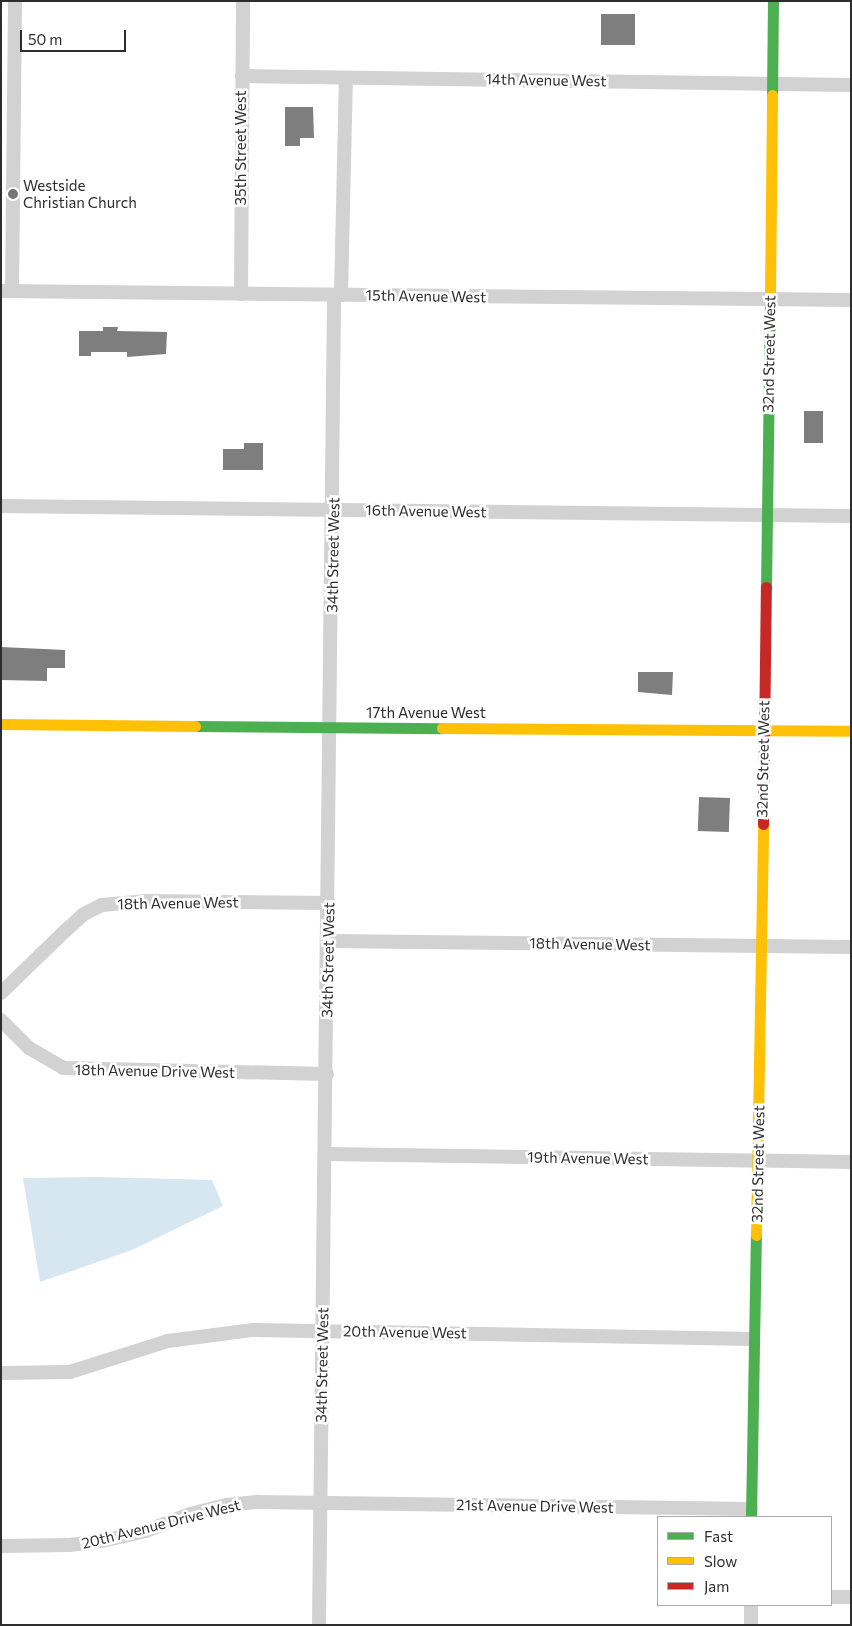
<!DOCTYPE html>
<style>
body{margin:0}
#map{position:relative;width:852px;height:1626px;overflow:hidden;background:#fff;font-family:Commissioner,sans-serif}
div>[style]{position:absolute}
.water>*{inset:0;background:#d7e7f2}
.building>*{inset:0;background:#7e7e7e;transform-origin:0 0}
.street>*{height:14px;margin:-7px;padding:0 7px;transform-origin:7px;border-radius:7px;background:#d2d2d2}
.fast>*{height:11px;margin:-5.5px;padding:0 5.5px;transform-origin:5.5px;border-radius:5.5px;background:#4caf50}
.slow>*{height:11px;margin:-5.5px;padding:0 5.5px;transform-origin:5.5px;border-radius:5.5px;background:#ffc107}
.jam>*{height:11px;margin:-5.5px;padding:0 5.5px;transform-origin:5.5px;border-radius:5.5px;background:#c62828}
.dots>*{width:14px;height:14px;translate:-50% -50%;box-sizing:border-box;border:2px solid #fff;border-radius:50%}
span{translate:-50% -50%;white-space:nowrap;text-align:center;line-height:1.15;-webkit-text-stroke:5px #fff;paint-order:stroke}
.street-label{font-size:15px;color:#2d2d2d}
.poi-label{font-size:15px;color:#2d2d2d}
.left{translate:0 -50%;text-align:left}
.frame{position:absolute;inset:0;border:2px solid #2d2d2d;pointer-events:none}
.legend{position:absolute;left:657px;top:1516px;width:175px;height:90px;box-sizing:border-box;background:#fff;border:1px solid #ababab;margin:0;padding:6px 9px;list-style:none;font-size:15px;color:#2d2d2d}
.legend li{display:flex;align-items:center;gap:10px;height:25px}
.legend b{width:25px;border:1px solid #ababab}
.scale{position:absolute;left:20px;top:30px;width:106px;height:22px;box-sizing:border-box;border:2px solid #2d2d2d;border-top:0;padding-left:6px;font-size:15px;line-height:18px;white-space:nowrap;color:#2d2d2d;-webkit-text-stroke:4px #fff;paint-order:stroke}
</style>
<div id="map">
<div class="water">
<div style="clip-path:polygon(98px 1177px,212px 1180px,223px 1206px,132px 1250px,40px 1282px,23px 1178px)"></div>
</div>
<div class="building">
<div style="left:601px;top:14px;width:34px;height:31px"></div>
<div style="clip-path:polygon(285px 107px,313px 107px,314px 138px,300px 138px,300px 146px,285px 146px)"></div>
<div style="clip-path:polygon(103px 327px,118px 327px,117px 331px,167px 332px,166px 354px,127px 357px,127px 352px,91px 352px,91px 356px,79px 356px,79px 331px,103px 331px)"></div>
<div style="left:804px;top:411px;width:19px;height:32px"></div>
<div style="clip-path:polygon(244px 443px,263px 443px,263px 470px,223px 470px,223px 449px,244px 449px)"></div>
<div style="clip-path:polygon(1px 647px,65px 650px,65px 668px,47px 668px,47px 681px,1px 680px)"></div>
<div style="clip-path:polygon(638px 672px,673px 672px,672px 695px,638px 692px)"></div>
<div style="left:699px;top:797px;width:31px;height:34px;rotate:2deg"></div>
</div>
<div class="street">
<div style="left:242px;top:76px;width:609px;rotate:0.85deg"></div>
<div style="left:1px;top:291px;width:850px;rotate:0.61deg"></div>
<div style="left:12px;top:291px;width:290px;rotate:-89.4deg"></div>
<div style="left:241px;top:294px;width:293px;rotate:-89.6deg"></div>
<div style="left:341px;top:295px;width:217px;rotate:-88.7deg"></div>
<div style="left:1px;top:506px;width:850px;rotate:0.67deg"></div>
<div style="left:329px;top:941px;width:522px;rotate:0.66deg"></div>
<div style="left:1px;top:993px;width:89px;rotate:-44.1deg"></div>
<div style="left:65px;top:931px;width:25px;rotate:-42deg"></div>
<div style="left:84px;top:914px;width:20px;rotate:-27deg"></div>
<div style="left:102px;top:905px;width:44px;rotate:-5.2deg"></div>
<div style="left:146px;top:901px;width:183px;rotate:0.6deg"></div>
<div style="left:1px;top:1020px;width:40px;rotate:45deg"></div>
<div style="left:29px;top:1048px;width:39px;rotate:30deg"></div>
<div style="left:63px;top:1068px;width:264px;rotate:1.3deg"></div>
<div style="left:326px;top:1154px;width:525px;rotate:0.87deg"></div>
<div style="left:1px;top:1373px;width:69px;rotate:-0.8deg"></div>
<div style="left:70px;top:1372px;width:103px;rotate:-17.6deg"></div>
<div style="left:168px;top:1341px;width:86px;rotate:-7.4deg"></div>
<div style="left:253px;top:1330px;width:500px;rotate:1.03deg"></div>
<div style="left:1px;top:1546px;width:68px;rotate:-0.8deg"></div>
<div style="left:69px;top:1545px;width:33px;rotate:-7deg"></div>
<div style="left:102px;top:1541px;width:45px;rotate:-12.8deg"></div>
<div style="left:146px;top:1531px;width:47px;rotate:-21.1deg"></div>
<div style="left:190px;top:1514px;width:38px;rotate:-14deg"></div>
<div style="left:227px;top:1505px;width:31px;rotate:-6deg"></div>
<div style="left:258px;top:1502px;width:493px;rotate:0.8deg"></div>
<div style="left:831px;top:1597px;width:20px"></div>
<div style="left:751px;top:1605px;width:20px;rotate:90deg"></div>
<div style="left:319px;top:1625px;width:1330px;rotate:-89.35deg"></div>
</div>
<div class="fast">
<div style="left:772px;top:95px;width:94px;rotate:-89.4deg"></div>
<div style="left:766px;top:587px;width:292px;rotate:-89.2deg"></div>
<div style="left:195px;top:726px;width:247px;rotate:0.5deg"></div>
<div style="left:751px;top:1517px;width:282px;rotate:-89deg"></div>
</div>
<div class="slow">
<div style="left:770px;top:295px;width:200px;rotate:-89.4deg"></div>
<div style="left:1px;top:724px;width:194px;rotate:0.6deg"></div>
<div style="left:442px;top:728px;width:409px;rotate:0.4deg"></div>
<div style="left:756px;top:1235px;width:411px;rotate:-89deg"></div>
</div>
<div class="jam">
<div style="left:763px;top:824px;width:237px;rotate:-89.3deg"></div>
</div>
<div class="dots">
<div style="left:13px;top:194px;background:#767676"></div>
</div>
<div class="street-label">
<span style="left:546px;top:80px;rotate:1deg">14th Avenue West</span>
<span style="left:241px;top:148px;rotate:-90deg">35th Street West</span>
<span style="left:426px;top:296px;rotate:1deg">15th Avenue West</span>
<span style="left:769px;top:354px;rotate:-89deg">32nd Street West</span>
<span style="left:426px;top:511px;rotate:1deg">16th Avenue West</span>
<span style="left:333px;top:555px;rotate:-89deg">34th Street West</span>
<span style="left:426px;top:713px">17th Avenue West</span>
<span style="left:763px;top:759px;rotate:-89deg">32nd Street West</span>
<span style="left:178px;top:903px;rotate:-1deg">18th Avenue West</span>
<span style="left:590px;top:944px;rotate:1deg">18th Avenue West</span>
<span style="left:328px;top:960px;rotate:-89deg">34th Street West</span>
<span style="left:155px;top:1071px;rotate:1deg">18th Avenue Drive West</span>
<span style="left:588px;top:1158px;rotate:1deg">19th Avenue West</span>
<span style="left:758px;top:1164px;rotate:-89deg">32nd Street West</span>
<span style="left:405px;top:1332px;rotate:1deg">20th Avenue West</span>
<span style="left:322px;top:1365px;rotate:-89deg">34th Street West</span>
<span style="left:535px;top:1506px;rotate:1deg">21st Avenue Drive West</span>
<span style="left:161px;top:1524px;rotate:-14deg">20th Avenue Drive West</span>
</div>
<div class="poi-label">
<span class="left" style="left:23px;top:194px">Westside<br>Christian Church</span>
</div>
<div class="frame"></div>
<ul class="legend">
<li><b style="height:6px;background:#4caf50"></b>Fast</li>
<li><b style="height:6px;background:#ffc107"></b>Slow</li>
<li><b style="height:6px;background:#c62828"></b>Jam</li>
</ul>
<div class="scale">50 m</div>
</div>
